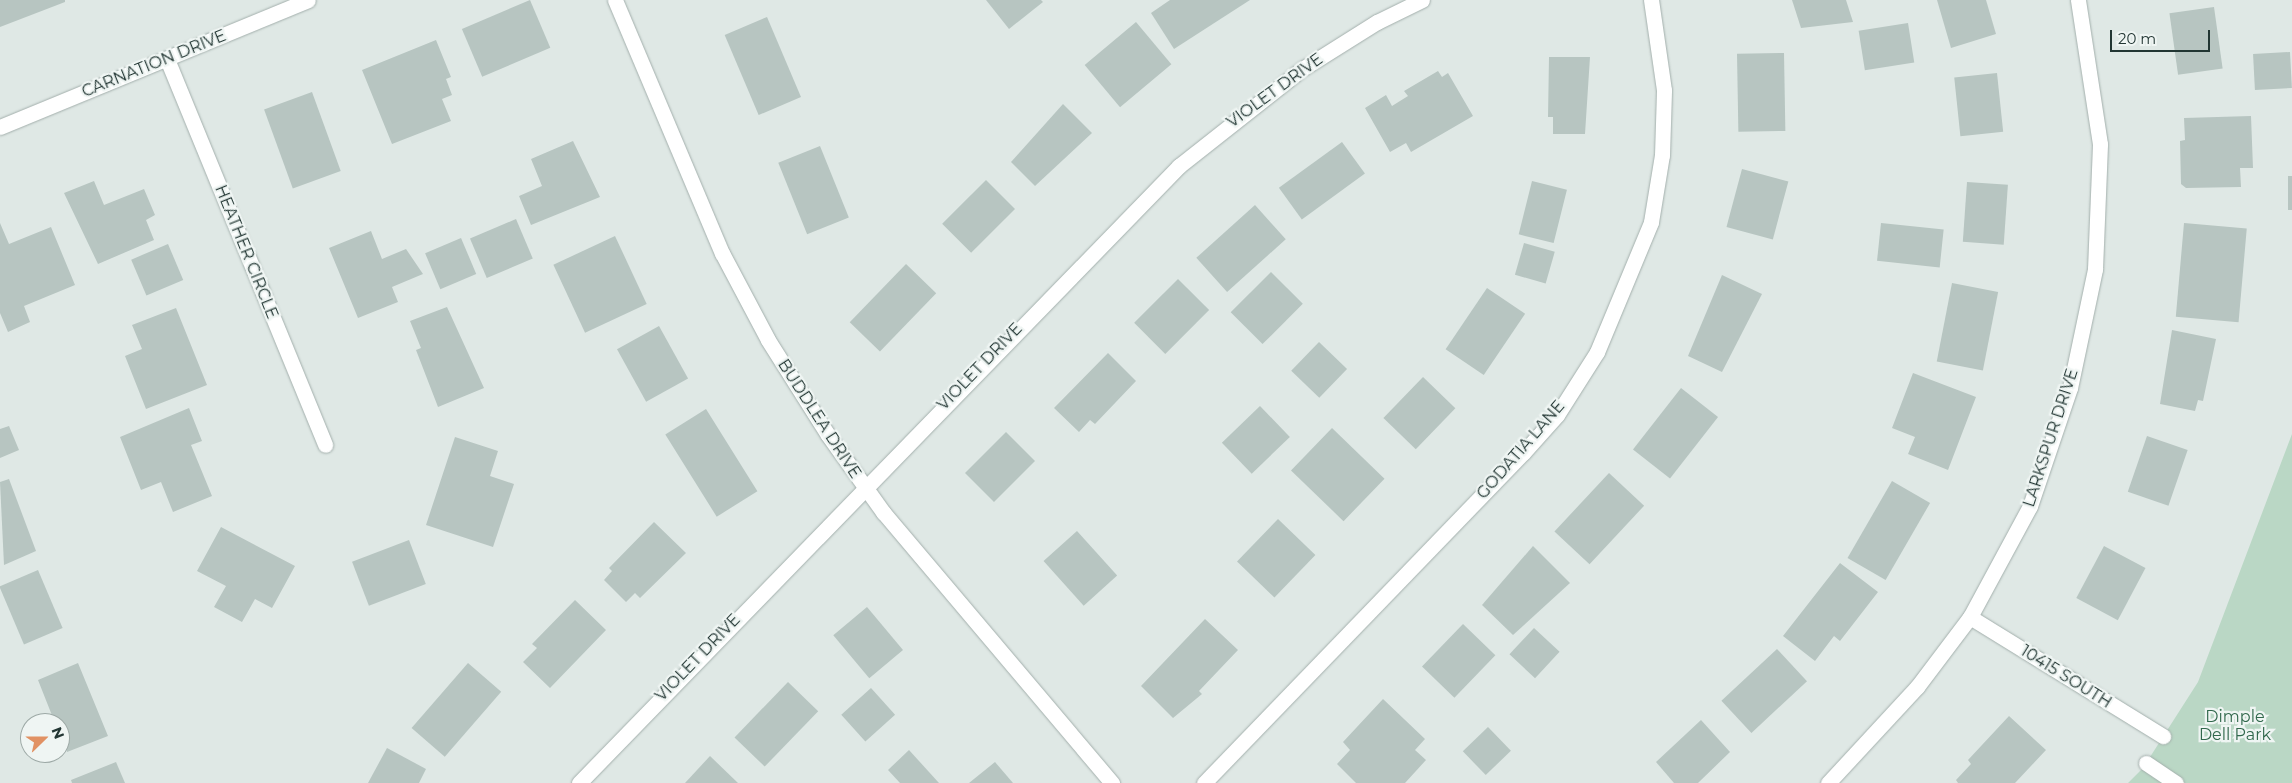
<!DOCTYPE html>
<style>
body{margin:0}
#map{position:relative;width:2292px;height:783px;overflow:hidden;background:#dfe8e5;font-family:Montserrat,sans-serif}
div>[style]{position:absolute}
.green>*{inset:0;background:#bad7c5}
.building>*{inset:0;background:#b7c5c1;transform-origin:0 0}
.roads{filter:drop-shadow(0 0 1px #a3afac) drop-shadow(0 0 1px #a3afac)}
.minor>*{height:15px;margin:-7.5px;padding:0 7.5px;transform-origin:7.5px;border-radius:7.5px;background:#fff}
span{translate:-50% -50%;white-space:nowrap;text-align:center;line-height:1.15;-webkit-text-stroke:4.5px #eff5f3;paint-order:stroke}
.street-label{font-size:16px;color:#223633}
.park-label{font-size:16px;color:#31684c}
.north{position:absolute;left:20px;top:713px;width:50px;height:50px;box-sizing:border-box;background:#eff5f3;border:1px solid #9da9a6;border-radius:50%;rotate:68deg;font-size:14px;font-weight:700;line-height:20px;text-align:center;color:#223633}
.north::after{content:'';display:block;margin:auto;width:18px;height:22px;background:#e19163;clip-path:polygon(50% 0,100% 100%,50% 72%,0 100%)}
.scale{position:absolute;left:2110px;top:30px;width:100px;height:22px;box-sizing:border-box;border:2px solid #223633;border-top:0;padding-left:6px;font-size:15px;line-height:18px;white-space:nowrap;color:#223633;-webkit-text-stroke:4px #eff5f3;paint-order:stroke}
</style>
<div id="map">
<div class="green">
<div style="clip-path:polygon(2292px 434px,2292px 783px,2128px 783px,2143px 768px,2198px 682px)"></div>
</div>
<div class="building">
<div style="clip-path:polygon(0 0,65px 0,65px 2px,0 27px)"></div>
<div style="left:530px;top:0;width:52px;height:74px;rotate:67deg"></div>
<div style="clip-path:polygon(986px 0,1041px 0,1043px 2px,1009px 29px)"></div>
<div style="clip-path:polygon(1170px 0,1250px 0,1174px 49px,1151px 13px)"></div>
<div style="clip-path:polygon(1792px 0,1846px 0,1853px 22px,1801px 28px)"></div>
<div style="clip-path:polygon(1937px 0,1986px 0,1996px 34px,1951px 48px)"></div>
<div style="left:2214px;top:7px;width:62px;height:45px;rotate:82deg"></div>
<div style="left:767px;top:17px;width:87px;height:46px;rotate:67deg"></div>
<div style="left:1136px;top:22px;width:55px;height:67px;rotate:50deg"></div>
<div style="left:1908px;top:23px;width:40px;height:50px;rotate:81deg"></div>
<div style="clip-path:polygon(436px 40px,451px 77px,446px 79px,452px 95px,442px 99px,451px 121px,392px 144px,362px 70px)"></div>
<div style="left:2290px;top:52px;width:36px;height:37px;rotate:87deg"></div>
<div style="left:1784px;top:53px;width:78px;height:47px;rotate:89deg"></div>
<div style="clip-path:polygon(1549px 57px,1590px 57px,1585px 134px,1553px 134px,1553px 117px,1548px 117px)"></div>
<div style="clip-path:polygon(1438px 71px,1442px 77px,1448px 73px,1473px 116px,1411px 152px,1406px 143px,1390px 152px,1365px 108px,1386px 95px,1392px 106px,1408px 96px,1404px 91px)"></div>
<div style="left:1997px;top:73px;width:59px;height:43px;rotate:84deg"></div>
<div style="left:312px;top:92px;width:84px;height:51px;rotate:70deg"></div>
<div style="clip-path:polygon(1063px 104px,1092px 133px,1035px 186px,1011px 162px)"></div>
<div style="clip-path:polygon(2251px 116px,2253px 168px,2240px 168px,2241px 187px,2186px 188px,2181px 184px,2180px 141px,2185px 140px,2184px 118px)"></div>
<div style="clip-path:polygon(573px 141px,600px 197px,531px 225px,519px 196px,542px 186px,531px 159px)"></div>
<div style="left:1342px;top:142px;width:39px;height:78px;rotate:54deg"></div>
<div style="left:820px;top:146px;width:77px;height:45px;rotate:68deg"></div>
<div style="left:1742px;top:169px;width:48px;height:60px;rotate:15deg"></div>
<div style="left:2288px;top:176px;width:4px;height:34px"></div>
<div style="left:986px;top:180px;width:41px;height:62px;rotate:45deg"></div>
<div style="clip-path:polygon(94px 181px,104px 205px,144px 189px,155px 215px,146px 220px,154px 240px,98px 264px,64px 193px)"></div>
<div style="left:1532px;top:181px;width:36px;height:55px;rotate:14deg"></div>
<div style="left:1967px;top:182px;width:41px;height:60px;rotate:4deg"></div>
<div style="left:1255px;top:205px;width:46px;height:79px;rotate:48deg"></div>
<div style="left:516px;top:219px;width:43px;height:50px;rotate:67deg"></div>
<div style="clip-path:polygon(0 223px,9px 244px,51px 227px,75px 285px,24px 306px,30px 322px,8px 332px,0 313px)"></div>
<div style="left:1881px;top:223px;width:63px;height:38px;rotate:6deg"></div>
<div style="left:2184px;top:223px;width:63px;height:94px;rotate:5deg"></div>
<div style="clip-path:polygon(371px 231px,382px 259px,406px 249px,423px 274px,392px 287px,398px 302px,358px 318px,329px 248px)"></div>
<div style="left:615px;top:236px;width:75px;height:68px;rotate:65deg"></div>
<div style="left:461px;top:238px;width:39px;height:39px;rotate:67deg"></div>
<div style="left:1524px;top:243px;width:32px;height:33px;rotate:16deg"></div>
<div style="left:168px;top:244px;width:39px;height:40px;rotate:67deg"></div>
<div style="left:906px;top:264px;width:42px;height:81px;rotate:44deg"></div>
<div style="left:1271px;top:272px;width:45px;height:57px;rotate:45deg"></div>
<div style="clip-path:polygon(1722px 275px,1762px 294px,1722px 372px,1688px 356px)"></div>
<div style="left:1178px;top:279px;width:44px;height:62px;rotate:45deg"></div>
<div style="left:1952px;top:283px;width:47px;height:80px;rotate:11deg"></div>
<div style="left:1487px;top:288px;width:46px;height:74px;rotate:34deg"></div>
<div style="clip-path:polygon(447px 307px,484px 388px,438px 407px,416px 350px,421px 348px,410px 321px)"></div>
<div style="clip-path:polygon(176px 308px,207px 385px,146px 409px,125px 356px,142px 349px,132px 325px)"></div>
<div style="left:659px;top:326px;width:60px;height:48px;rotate:61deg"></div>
<div style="clip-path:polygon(2172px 330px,2216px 339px,2203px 401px,2198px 400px,2195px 411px,2160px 404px)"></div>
<div style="left:1319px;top:342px;width:39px;height:40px;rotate:44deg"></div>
<div style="clip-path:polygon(1108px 353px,1136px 381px,1095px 424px,1090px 420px,1079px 432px,1054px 408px)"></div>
<div style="clip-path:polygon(1913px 373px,1976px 397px,1948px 470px,1908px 454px,1915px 437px,1892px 428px)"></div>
<div style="left:1423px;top:377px;width:45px;height:57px;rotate:44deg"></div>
<div style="left:1681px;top:388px;width:47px;height:78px;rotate:38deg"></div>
<div style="left:1260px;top:406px;width:43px;height:53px;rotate:46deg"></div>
<div style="clip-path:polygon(189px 408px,202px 441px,191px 445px,212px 496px,173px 512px,161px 482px,141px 490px,120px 437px)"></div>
<div style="left:706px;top:409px;width:97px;height:48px;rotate:58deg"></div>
<div style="clip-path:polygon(9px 426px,19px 450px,0 458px,0 429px)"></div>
<div style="left:1332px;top:428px;width:73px;height:59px;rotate:44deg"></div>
<div style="left:1006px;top:432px;width:41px;height:58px;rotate:45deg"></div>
<div style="left:2147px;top:436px;width:43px;height:59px;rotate:19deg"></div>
<div style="clip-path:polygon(455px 437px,498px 451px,490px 476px,514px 484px,493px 547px,426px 525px)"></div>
<div style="left:1609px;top:473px;width:48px;height:80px;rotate:43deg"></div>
<div style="clip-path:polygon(9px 479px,36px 551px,4px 565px,0 482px)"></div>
<div style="left:1892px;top:481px;width:44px;height:89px;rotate:30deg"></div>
<div style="left:1278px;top:519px;width:52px;height:59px;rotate:44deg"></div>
<div style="clip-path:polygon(654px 522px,686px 553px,640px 598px,635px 593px,626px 602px,604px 580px,612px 571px,609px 568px)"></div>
<div style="clip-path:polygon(221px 527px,295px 566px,272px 608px,255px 599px,242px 622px,214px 607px,226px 586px,197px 571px)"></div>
<div style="left:1077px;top:531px;width:60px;height:45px;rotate:48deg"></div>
<div style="left:409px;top:540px;width:47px;height:61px;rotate:69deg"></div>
<div style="clip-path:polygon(1533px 546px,1570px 583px,1513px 635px,1482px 605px)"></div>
<div style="left:2104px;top:546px;width:47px;height:59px;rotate:28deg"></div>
<div style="clip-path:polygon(1840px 563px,1878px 592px,1840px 641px,1834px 636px,1815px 661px,1783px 636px)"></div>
<div style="left:38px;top:570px;width:63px;height:42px;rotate:67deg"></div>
<div style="clip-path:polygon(575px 600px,606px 630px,550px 688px,523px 662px,537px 648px,532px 644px)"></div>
<div style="left:867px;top:607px;width:56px;height:44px;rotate:50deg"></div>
<div style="clip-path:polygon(1205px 619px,1238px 650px,1199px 691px,1202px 694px,1173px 718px,1141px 686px)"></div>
<div style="left:1463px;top:624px;width:45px;height:59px;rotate:44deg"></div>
<div style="left:1534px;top:628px;width:35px;height:36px;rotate:43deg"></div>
<div style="left:1777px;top:649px;width:44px;height:76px;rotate:47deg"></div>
<div style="clip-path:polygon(78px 663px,108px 736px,67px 752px,60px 723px,55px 723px,38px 680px)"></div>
<div style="left:468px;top:663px;width:44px;height:86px;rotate:41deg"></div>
<div style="left:788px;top:682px;width:42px;height:77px;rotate:44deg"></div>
<div style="left:871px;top:688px;width:36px;height:40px;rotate:48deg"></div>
<div style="clip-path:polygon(1383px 699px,1425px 739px,1415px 750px,1426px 760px,1405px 783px,1356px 783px,1337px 764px,1350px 750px,1343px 742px)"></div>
<div style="clip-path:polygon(2009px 716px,2046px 750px,2015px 783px,1958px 783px,1956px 780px,1971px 764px,1968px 760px)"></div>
<div style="clip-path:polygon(1701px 720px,1730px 752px,1698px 783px,1674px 783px,1656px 762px)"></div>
<div style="left:1488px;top:727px;width:33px;height:35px;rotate:46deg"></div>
<div style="clip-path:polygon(387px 748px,426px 769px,419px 783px,368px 783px)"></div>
<div style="clip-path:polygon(909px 750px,939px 783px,900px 783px,888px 770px)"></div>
<div style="clip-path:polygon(710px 756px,738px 783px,685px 783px)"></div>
<div style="clip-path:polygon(116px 762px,125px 783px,72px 783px,71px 780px)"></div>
<div style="clip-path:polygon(995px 762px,1013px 783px,969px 783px)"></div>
</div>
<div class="roads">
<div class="minor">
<div style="left:615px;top:0;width:275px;rotate:67.1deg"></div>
<div style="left:722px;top:253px;width:98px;rotate:62.1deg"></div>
<div style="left:768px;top:340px;width:112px;rotate:57.7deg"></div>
<div style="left:828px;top:435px;width:95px;rotate:54.5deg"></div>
<div style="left:883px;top:512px;width:355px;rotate:49.8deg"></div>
<div style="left:167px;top:59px;width:417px;rotate:67.7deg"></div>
<div style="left:0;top:127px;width:333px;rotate:-22.4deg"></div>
<div style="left:1970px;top:617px;width:227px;rotate:31.7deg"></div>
<div style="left:2146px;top:763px;width:36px;rotate:34deg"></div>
<div style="left:579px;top:783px;width:861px;rotate:-45.8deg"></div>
<div style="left:1179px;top:166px;width:157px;rotate:-38.3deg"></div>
<div style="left:1302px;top:69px;width:89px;rotate:-32.1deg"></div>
<div style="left:1377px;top:22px;width:50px;rotate:-26.1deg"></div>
<div style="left:1204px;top:783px;width:459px;rotate:-46deg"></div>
<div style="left:1523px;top:453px;width:51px;rotate:-48.2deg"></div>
<div style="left:1557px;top:415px;width:75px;rotate:-57.6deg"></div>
<div style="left:1597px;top:352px;width:141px;rotate:-67.4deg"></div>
<div style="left:1651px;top:222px;width:68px;rotate:-80.7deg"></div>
<div style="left:1662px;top:155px;width:65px;rotate:-88.2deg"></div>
<div style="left:1664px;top:90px;width:91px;rotate:-98.2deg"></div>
<div style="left:1828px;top:783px;width:131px;rotate:-47.2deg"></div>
<div style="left:1917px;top:687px;width:88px;rotate:-52.9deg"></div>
<div style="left:1970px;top:617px;width:126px;rotate:-61.6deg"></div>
<div style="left:2030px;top:506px;width:125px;rotate:-71.3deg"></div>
<div style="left:2070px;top:388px;width:122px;rotate:-78.1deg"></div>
<div style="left:2095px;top:269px;width:125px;rotate:-87.7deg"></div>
<div style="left:2100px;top:144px;width:146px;rotate:-98.7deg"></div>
</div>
</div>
<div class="street-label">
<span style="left:154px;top:64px;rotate:-22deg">CARNATION DRIVE</span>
<span style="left:1275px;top:91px;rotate:-36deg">VIOLET DRIVE</span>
<span style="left:246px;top:252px;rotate:68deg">HEATHER CIRCLE</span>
<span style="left:980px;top:367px;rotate:-46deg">VIOLET DRIVE</span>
<span style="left:819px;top:419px;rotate:57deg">BUDDLEA DRIVE</span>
<span style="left:2051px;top:438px;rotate:-72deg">LARKSPUR DRIVE</span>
<span style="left:1521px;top:450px;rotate:-49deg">GODATIA LANE</span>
<span style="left:698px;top:658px;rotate:-46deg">VIOLET DRIVE</span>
<span style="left:2066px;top:677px;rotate:32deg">10415 SOUTH</span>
</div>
<div class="park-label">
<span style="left:2235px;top:726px">Dimple<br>Dell Park</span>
</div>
<div class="north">N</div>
<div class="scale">20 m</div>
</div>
